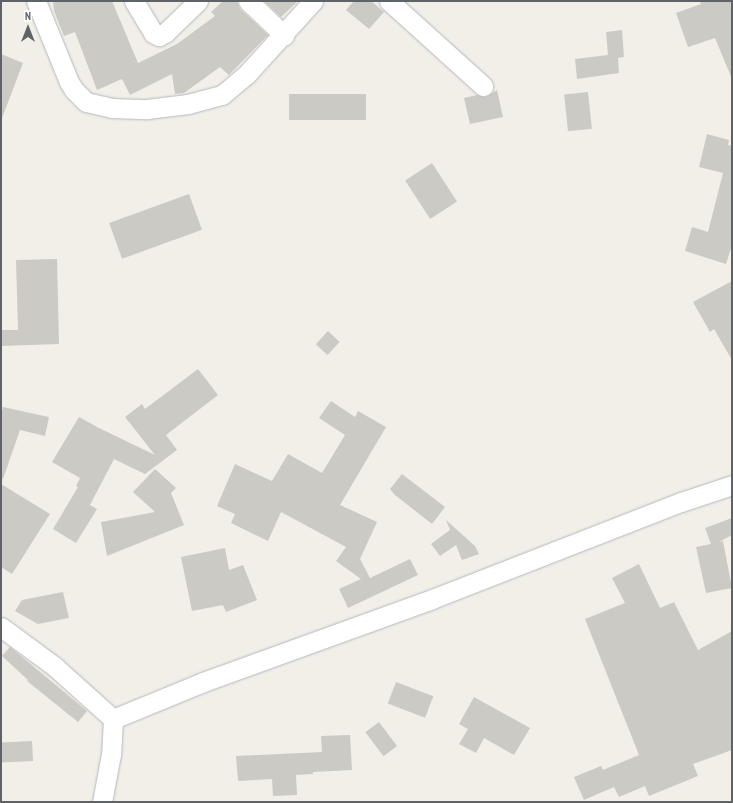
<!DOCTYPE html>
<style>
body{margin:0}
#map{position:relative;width:733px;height:803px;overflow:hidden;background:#f1efe8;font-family:"PT Sans Narrow",sans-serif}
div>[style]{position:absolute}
.building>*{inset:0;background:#cccac5;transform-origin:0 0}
.roads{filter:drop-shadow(0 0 1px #b5b8bc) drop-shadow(0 0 1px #b5b8bc)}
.minor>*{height:19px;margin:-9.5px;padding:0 9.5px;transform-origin:9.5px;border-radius:9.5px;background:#fff}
span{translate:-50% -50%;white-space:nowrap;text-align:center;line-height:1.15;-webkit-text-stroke:3px #fff;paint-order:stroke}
.frame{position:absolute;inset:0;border:2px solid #5f6368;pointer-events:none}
.north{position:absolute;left:8px;top:8px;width:40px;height:40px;-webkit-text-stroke:3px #fff;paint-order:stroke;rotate:0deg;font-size:11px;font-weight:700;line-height:16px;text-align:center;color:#5f6368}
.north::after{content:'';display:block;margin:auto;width:14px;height:18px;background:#5f6368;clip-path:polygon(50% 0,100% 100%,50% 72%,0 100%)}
</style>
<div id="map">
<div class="building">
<div style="clip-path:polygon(53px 1px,112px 1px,138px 63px,177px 44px,215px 16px,211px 12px,223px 1px,237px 1px,240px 9px,268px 35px,229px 75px,220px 67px,184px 93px,175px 94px,172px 74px,130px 95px,122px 79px,97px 90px,75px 32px,64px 36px,54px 11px)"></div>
<div style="clip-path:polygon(264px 1px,298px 1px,281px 17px)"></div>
<div style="clip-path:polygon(354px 1px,371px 1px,384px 12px,369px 29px,346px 10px)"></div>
<div style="clip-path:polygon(700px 1px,732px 1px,732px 79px,715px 38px,688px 47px,676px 13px,701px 4px)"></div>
<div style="clip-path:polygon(622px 30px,624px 57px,618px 58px,619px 73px,577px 79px,575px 59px,608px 55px,606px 32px)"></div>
<div style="clip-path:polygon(1px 54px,23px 63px,2px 118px,1px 118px)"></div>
<div style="clip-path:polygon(497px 90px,503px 117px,470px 124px,464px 98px,477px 95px,486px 97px)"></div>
<div style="left:588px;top:92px;width:37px;height:24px;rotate:84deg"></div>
<div style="left:366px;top:94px;width:26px;height:77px;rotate:90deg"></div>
<div style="clip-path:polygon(707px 134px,729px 140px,728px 145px,732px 146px,732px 245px,726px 264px,685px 251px,692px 227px,708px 232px,723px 173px,699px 167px)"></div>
<div style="left:432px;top:163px;width:46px;height:32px;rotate:57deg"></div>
<div style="left:189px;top:194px;width:38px;height:85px;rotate:70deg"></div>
<div style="clip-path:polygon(57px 259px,59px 344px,1px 346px,1px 330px,18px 330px,16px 260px)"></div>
<div style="clip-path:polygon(732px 281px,732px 360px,714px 329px,710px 332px,693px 302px)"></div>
<div style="left:328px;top:331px;width:16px;height:18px;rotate:43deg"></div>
<div style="clip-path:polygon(198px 369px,218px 395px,166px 435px,177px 450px,145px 474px,114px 459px,90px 505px,97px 509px,76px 543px,53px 529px,78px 487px,76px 486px,80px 478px,52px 462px,79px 417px,99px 428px,155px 455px,125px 417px,142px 404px,145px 409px)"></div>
<div style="clip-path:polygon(331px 401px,355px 417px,358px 411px,386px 427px,340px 505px,377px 522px,360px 559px,370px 578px,410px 559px,418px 575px,348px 608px,339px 589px,361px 579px,336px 561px,346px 547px,281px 512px,268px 541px,231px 523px,235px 514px,217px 506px,235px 464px,272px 481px,288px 454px,322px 473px,345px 435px,319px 418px)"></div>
<div style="clip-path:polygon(3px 407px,49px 417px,45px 436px,20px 430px,3px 479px,1px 479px,1px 415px)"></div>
<div style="clip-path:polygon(155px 469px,176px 488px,171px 493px,184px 525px,107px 556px,101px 522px,155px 512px,133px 492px)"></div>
<div style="clip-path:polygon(402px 474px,445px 507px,432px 524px,395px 495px,390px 489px)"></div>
<div style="clip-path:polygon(1px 484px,50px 514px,12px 574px,1px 567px)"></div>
<div style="clip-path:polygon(732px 518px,732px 535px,719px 542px,723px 541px,732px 588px,706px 593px,696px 547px,711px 544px,705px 528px)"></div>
<div style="clip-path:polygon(446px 520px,475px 546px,479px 554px,462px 560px,456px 545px,440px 556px,431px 544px,450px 530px)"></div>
<div style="clip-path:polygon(225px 548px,229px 570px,243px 565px,257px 600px,226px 612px,223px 605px,192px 611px,181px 557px)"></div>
<div style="clip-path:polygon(639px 564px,660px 608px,674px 602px,698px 650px,732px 631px,732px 750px,693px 764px,698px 776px,649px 796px,645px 786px,619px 797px,614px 787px,584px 800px,574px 777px,601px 766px,603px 770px,639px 755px,585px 619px,625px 603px,612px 578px)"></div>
<div style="clip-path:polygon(63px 592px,69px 618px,38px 624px,15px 611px,22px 600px)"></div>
<div style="clip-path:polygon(10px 647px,87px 711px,78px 722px,27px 681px,28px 680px,2px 656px)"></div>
<div style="left:396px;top:682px;width:40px;height:23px;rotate:21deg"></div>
<div style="clip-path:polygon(474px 697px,530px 728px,514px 755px,484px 738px,476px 753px,459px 744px,468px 729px,459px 724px)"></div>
<div style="left:379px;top:722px;width:30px;height:17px;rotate:53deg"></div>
<div style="clip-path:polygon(350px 735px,352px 770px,313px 772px,313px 774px,296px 775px,297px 795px,273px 796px,272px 779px,238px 781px,236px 756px,322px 752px,321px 736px)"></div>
<div style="left:32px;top:741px;width:20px;height:31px;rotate:87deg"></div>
</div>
<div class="roads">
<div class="minor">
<div style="left:36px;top:1px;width:87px;rotate:67.8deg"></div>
<div style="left:69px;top:82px;width:9px;rotate:58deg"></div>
<div style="left:74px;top:90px;width:17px;rotate:45deg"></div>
<div style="left:86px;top:102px;width:26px;rotate:13deg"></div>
<div style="left:111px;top:108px;width:36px;rotate:2deg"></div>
<div style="left:147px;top:109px;width:41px;rotate:-7deg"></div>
<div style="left:188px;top:104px;width:35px;rotate:-15deg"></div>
<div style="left:222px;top:95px;width:31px;rotate:-40deg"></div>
<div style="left:246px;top:75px;width:100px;rotate:-47.8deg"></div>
<div style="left:134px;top:1px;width:37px;rotate:59deg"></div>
<div style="left:153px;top:33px;width:7px;rotate:27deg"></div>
<div style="left:159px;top:36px;width:7px;rotate:-27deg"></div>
<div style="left:165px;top:33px;width:46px;rotate:-44.1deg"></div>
<div style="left:248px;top:1px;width:50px;rotate:43.4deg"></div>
<div style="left:389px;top:1px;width:127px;rotate:42.1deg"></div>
<div style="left:1px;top:627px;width:66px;rotate:36.3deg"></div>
<div style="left:54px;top:666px;width:79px;rotate:41.9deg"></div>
<div style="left:113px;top:719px;width:35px;rotate:93deg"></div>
<div style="left:111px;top:754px;width:49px;rotate:100.6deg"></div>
<div style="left:113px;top:719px;width:97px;rotate:-22.3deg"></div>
<div style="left:203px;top:682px;width:244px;rotate:-19.9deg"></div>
<div style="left:432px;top:599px;width:267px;rotate:-21.3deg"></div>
<div style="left:681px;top:502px;width:54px;rotate:-18.4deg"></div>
</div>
</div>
<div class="frame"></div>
<div class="north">N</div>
</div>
